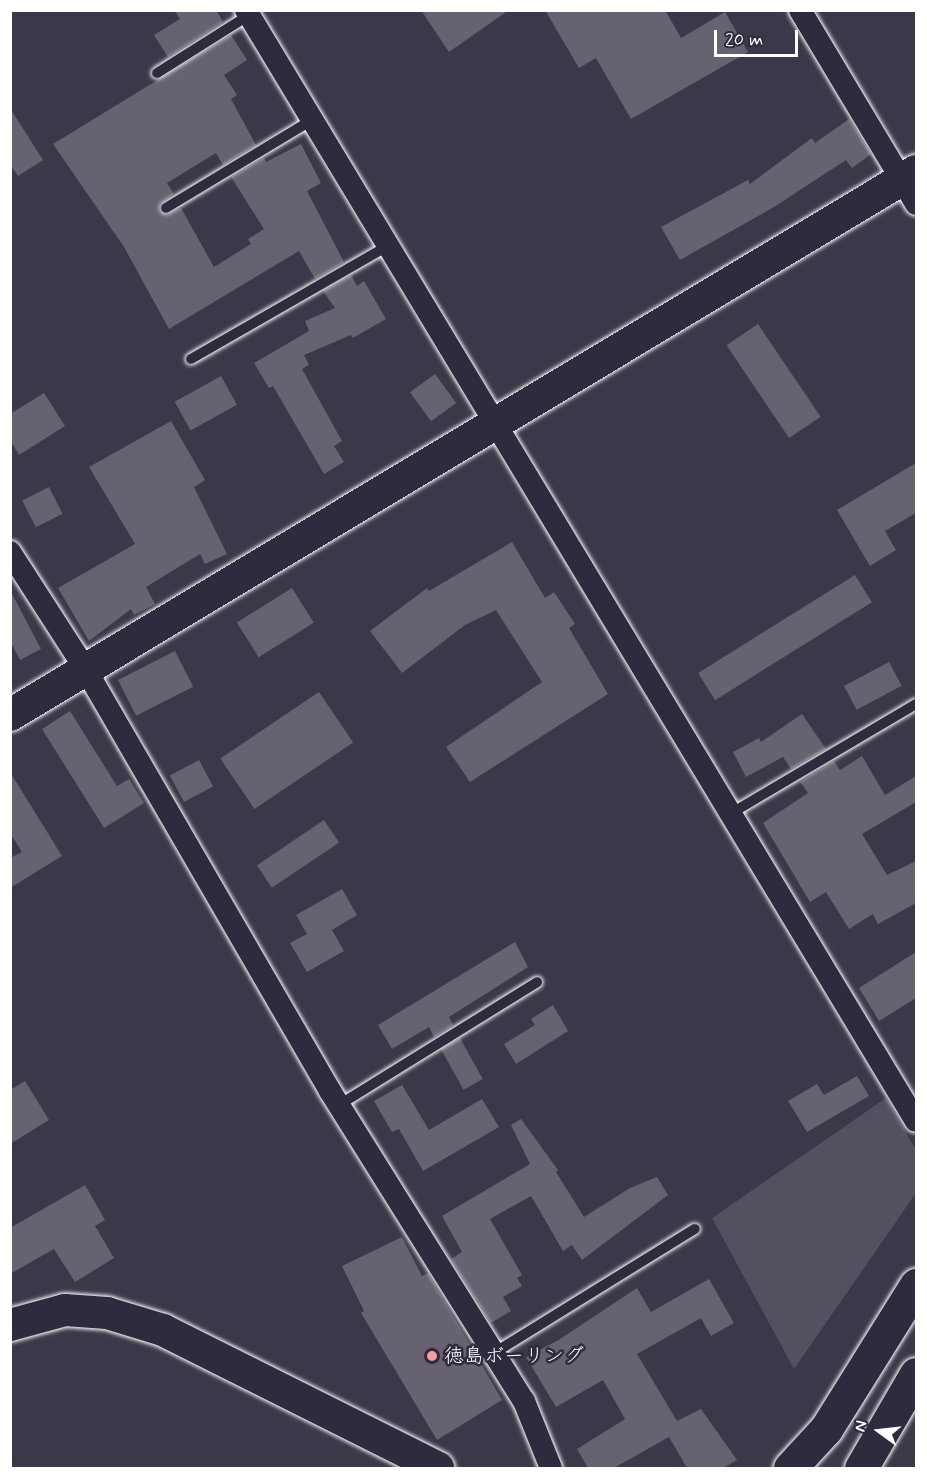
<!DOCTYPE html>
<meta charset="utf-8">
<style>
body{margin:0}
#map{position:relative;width:927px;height:1479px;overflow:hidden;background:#3c3749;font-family:Mynerve,"Klee One",sans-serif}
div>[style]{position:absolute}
.green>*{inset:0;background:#555060}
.building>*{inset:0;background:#666270;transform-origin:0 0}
.roads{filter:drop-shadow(0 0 2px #fff) drop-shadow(0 0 2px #fff)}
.lane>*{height:10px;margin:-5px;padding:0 5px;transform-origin:5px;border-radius:5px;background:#2f2a3d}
.street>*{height:22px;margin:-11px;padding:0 11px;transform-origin:11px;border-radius:11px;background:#2f2a3d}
.secondary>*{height:32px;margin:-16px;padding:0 16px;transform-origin:16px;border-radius:16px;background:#2f2a3d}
.primary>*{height:33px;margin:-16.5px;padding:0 16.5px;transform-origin:16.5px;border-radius:16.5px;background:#2f2a3d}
.dots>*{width:16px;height:16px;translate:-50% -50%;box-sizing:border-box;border:3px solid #2f2a3d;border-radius:50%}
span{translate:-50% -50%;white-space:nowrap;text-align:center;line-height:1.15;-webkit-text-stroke:5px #2f2a3d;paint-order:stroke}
.poi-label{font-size:20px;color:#fff}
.left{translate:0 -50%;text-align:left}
.frame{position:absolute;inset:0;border:12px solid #fff;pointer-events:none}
.north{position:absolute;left:849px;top:1401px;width:60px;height:60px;-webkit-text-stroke:4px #2f2a3d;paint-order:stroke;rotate:285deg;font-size:16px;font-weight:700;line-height:24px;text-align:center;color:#fff}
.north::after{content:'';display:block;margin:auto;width:21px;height:27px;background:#fff;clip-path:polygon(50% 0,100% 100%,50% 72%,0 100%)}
.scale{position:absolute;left:714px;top:30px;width:84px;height:27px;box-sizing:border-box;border:3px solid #fff;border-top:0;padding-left:8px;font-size:18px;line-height:21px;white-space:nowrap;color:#fff;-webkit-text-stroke:4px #2f2a3d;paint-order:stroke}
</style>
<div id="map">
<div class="green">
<div style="clip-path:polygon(886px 1098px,916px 1150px,916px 1193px,794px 1369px,712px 1218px)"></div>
</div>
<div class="building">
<div style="clip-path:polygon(174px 10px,216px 10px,223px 22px,168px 57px,154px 35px,180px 19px)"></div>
<div style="clip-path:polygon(421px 10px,509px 10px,449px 52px)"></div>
<div style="clip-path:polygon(545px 10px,665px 10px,681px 38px,725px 12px,748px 52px,631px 119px,596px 58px,579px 68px)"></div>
<div style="clip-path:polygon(231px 35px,247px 60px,224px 75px,237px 95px,231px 99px,256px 145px,223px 165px,216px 153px,167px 183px,174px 194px,160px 204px,159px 211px,167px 215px,181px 208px,214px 267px,251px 244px,248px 239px,264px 229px,231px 177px,264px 158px,266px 162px,301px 144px,321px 183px,307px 191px,344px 262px,315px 279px,299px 251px,169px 329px,124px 247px,53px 144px)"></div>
<div style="clip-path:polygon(10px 108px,43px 160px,18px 176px,10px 164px)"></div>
<div style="clip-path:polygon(849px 119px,871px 154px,852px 168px,846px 160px,774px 207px,680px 260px,661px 227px,748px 180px,750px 184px,812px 138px,815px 143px)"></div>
<div style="clip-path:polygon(351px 275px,357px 286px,364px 281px,386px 319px,353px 338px,351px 335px,304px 355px,309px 365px,302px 369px,342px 441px,334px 446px,344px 462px,324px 474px,273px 386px,269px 388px,254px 363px,309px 331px,305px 321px,335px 308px,323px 291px)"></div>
<div style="left:758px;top:324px;width:112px;height:38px;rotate:56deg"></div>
<div style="left:435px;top:374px;width:36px;height:31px;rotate:54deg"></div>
<div style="left:221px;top:376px;width:33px;height:53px;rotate:61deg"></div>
<div style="clip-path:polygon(44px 393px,65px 426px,19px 455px,10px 440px,10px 414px)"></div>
<div style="clip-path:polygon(171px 421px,205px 480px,194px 487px,227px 554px,205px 564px,200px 554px,146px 587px,155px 604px,134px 615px,131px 609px,89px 641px,58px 588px,135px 544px,89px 467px)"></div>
<div style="clip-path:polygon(916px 463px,916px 513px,885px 531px,896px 550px,870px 566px,837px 510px)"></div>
<div style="left:49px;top:487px;width:30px;height:30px;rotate:63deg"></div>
<div style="clip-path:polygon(512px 542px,545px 598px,554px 592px,575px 624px,569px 628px,608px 694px,470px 782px,446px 747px,542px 682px,496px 610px,465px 625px,402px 673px,370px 631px,427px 588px,429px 591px)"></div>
<div style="left:855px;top:575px;width:32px;height:185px;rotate:58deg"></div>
<div style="left:292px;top:588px;width:41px;height:65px;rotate:58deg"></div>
<div style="clip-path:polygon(10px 590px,41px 649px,20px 660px,10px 641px)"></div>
<div style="left:175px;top:651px;width:40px;height:64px;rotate:63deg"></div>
<div style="left:889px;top:662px;width:27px;height:51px;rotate:62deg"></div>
<div style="left:319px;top:692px;width:61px;height:119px;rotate:56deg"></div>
<div style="clip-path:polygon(70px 711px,117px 786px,129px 779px,144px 803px,104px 828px,42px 729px)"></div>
<div style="clip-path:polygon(802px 714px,826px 749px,791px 769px,783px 757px,746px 777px,733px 752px,759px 738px,761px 742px)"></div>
<div style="clip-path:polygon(862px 756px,885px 795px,916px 776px,916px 802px,862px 834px,887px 875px,916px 861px,916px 903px,878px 924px,873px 914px,849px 929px,826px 892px,810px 902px,763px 823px,808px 793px,800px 782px,834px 761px,840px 770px)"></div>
<div style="left:199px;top:760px;width:30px;height:33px;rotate:62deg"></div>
<div style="clip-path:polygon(10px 772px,62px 856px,10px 888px,10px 858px,22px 852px,10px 833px)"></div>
<div style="left:324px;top:820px;width:27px;height:81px;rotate:56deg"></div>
<div style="clip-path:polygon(342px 889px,357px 915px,332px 930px,344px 951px,307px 972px,290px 943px,307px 934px,296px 915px)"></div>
<div style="clip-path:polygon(515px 942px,528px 967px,449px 1017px,453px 1025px,434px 1037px,429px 1027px,392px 1049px,378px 1025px)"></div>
<div style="clip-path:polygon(916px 952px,916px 998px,879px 1021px,859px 988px)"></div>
<div style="clip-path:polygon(553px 1005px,568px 1031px,516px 1064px,504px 1044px,535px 1025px,531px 1019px)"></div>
<div style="left:460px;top:1038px;width:47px;height:22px;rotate:61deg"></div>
<div style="clip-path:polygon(857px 1076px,869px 1096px,807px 1132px,788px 1101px,817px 1084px,824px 1095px)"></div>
<div style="clip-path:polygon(25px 1081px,49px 1120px,10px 1144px,10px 1090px)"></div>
<div style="clip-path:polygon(402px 1085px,429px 1130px,482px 1099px,499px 1127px,423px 1171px,399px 1129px,392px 1132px,374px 1101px)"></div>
<div style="clip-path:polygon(521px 1119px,558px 1170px,556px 1172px,584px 1217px,630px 1188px,657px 1177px,668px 1195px,582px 1260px,572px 1245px,563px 1251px,531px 1196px,490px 1219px,522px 1275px,517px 1278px,522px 1286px,503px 1297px,511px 1311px,491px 1323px,451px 1259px,462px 1252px,442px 1216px,530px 1164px,511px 1125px)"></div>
<div style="clip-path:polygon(85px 1185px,105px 1220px,95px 1226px,114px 1258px,75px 1282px,54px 1249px,10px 1274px,10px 1228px)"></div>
<div style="clip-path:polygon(402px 1237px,422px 1276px,428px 1273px,502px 1400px,437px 1440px,361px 1313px,364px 1311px,342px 1266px)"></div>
<div style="clip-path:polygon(709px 1279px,734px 1323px,711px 1336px,701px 1318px,637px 1354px,677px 1421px,701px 1409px,737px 1460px,723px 1468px,687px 1468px,669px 1437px,614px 1468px,588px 1468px,577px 1449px,625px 1419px,603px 1380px,556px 1407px,526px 1357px,557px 1341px,637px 1288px,651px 1312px)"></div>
</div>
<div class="roads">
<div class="lane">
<div style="left:157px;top:73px;width:109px;rotate:-32.2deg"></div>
<div style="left:166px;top:208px;width:170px;rotate:-31.1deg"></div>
<div style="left:191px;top:359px;width:228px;rotate:-29.9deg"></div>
<div style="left:730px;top:814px;width:216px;rotate:-30.6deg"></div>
<div style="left:339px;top:1105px;width:233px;rotate:-31.8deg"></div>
<div style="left:494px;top:1353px;width:236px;rotate:-31.7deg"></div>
</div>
<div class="street">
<div style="left:246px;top:10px;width:1297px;rotate:58.91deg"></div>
<div style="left:800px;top:10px;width:226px;rotate:59.1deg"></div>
<div style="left:10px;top:552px;width:140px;rotate:57.2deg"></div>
<div style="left:86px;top:670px;width:487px;rotate:59.9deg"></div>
<div style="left:330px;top:1091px;width:366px;rotate:58deg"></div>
<div style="left:524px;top:1401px;width:72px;rotate:68.1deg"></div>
</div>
<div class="secondary">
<div style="left:10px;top:715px;width:1057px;rotate:-30.98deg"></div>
<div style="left:10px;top:1325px;width:57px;rotate:-15.3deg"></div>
<div style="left:65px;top:1310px;width:42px;rotate:4.1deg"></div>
<div style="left:107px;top:1313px;width:59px;rotate:16.9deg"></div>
<div style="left:163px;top:1330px;width:308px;rotate:26.6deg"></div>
</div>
<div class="primary">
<div style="left:790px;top:1468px;width:53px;rotate:-47.3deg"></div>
<div style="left:826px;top:1429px;width:170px;rotate:-58deg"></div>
<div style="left:861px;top:1468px;width:109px;rotate:-59.7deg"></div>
</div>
</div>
<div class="dots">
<div style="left:432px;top:1356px;background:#ff9aa2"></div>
</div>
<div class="poi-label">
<span class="left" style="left:444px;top:1356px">徳島ボーリング</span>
</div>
<div class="frame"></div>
<div class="north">N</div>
<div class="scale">20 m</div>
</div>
